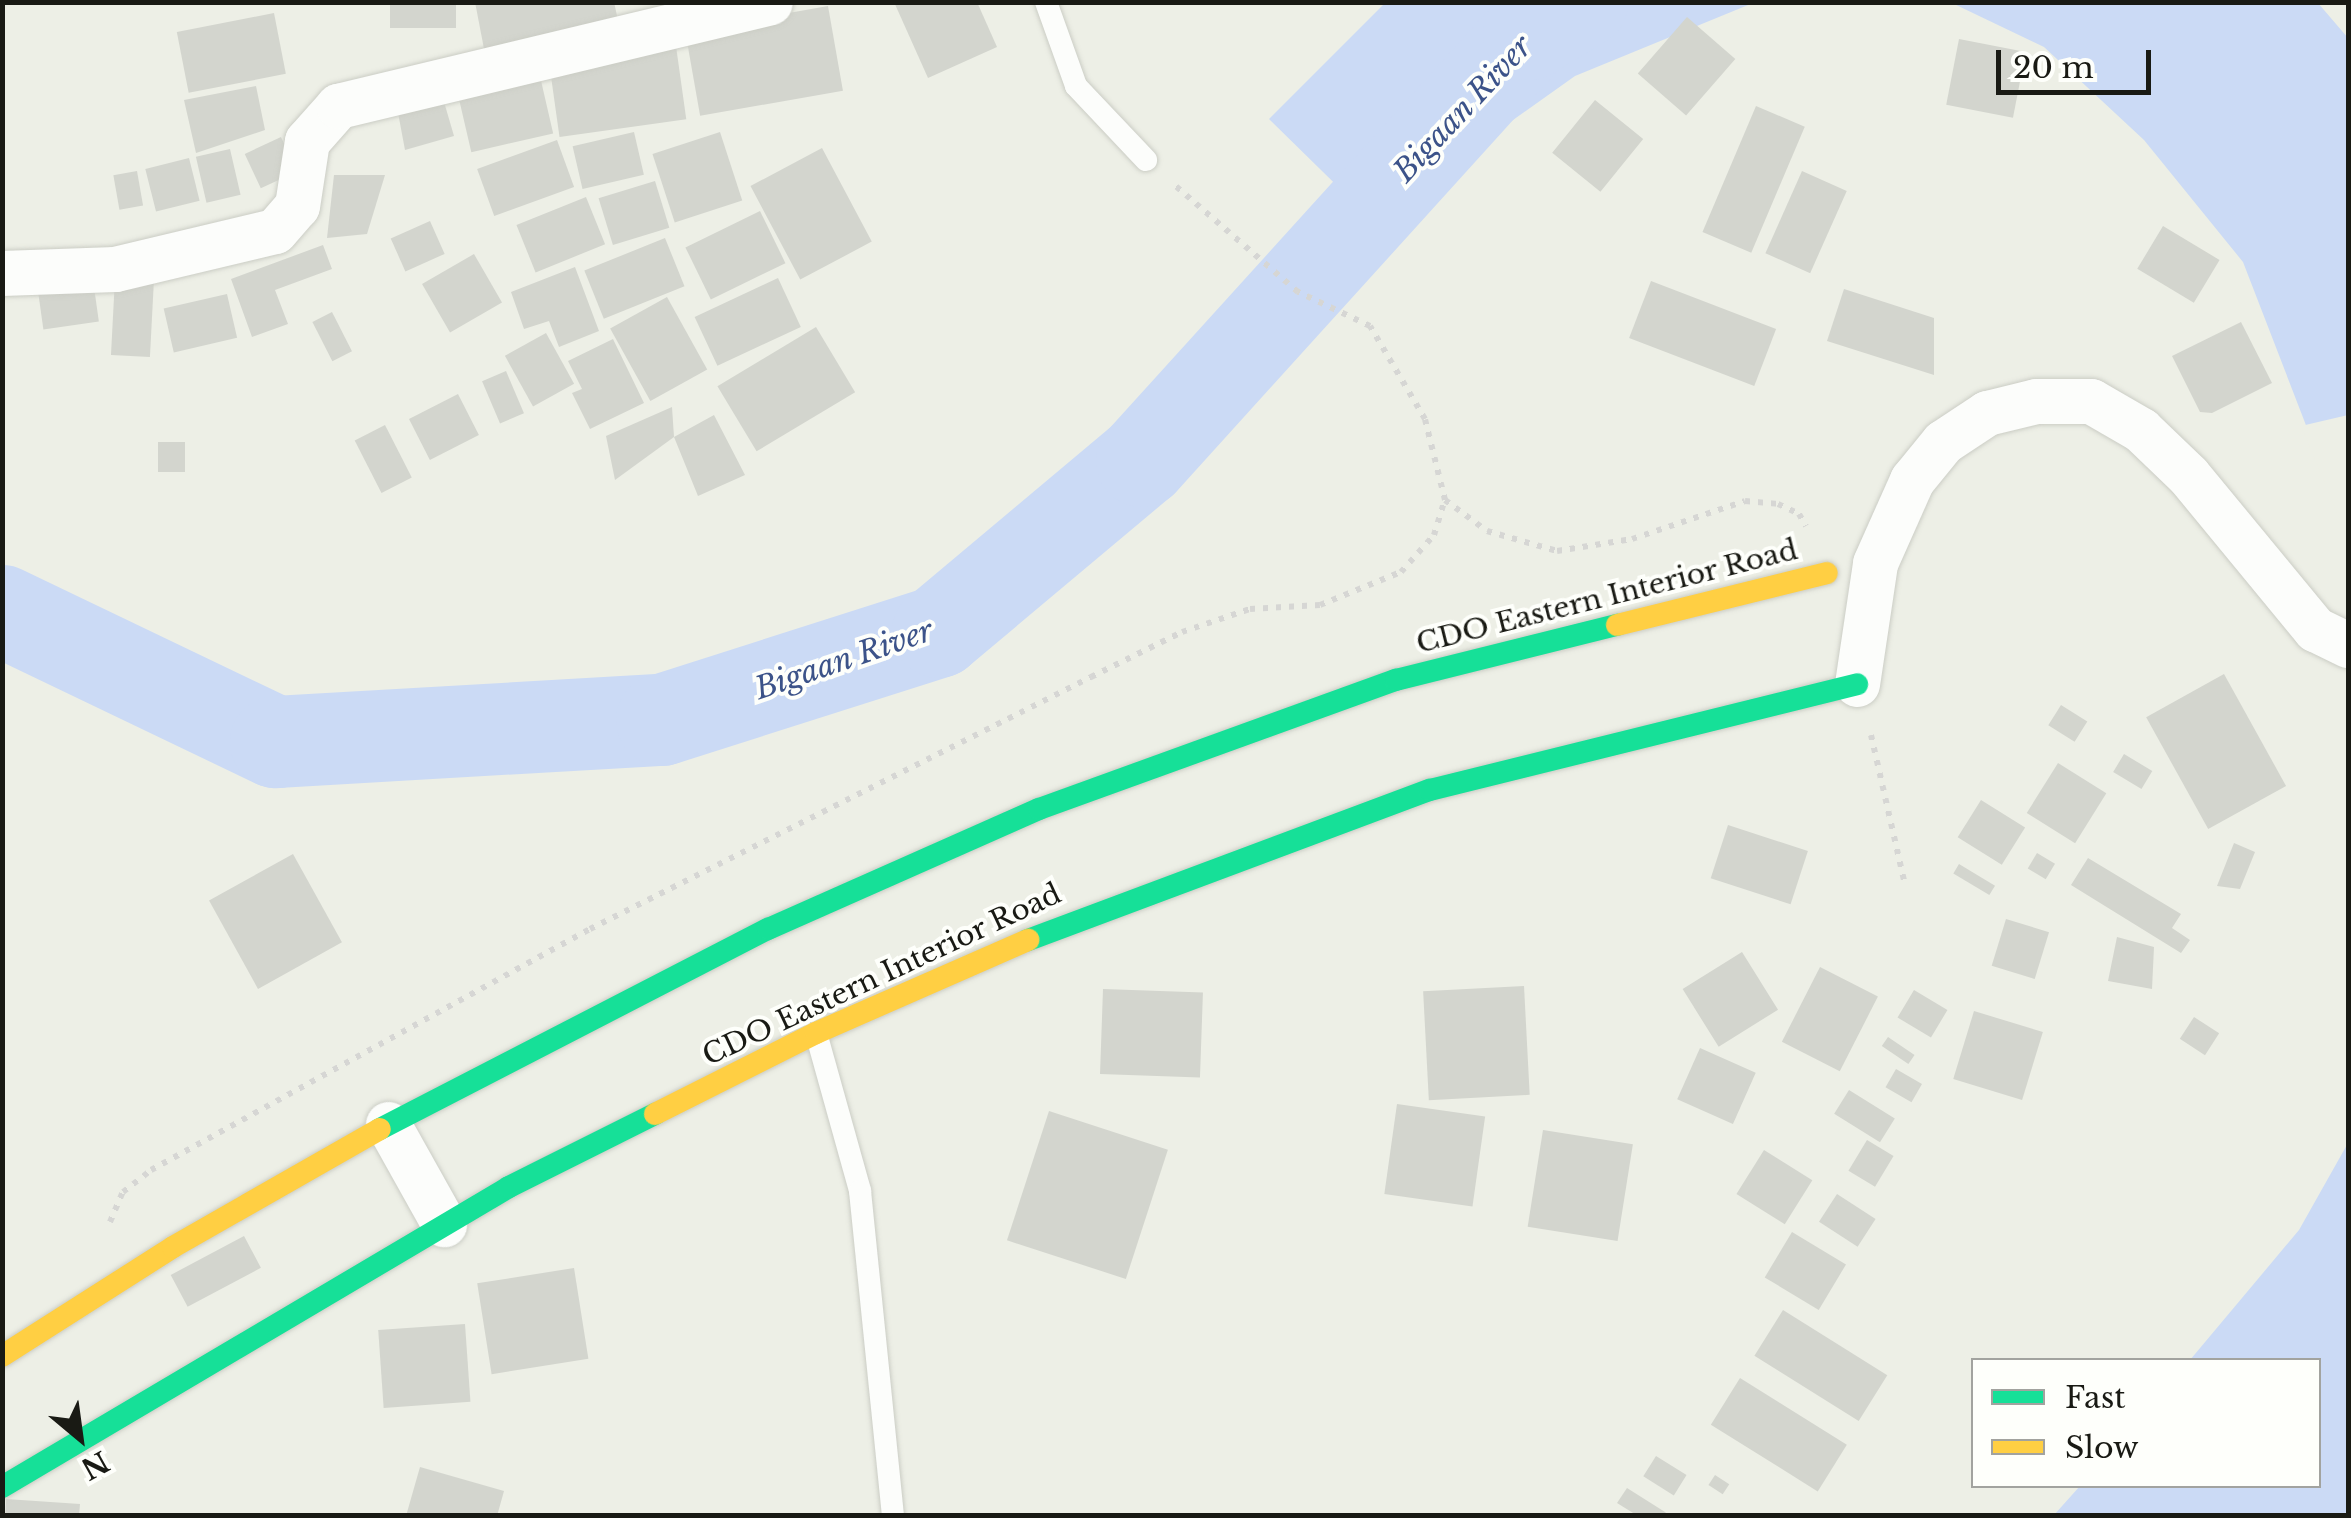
<!DOCTYPE html>
<style>
body{margin:0}
#map{position:relative;width:2351px;height:1518px;overflow:hidden;background:#edefe6;font-family:"Libre Baskerville",serif}
div>[style]{position:absolute}
.water>*{inset:0;background:#cbdaf5}
.pier>*{inset:0;background:#edefe6}
.river>*{height:92px;margin:-46px;padding:0 46px;transform-origin:46px;border-radius:46px;background:#cbdaf5}
.building>*{inset:0;background:#d3d5ce;transform-origin:0 0}
.path>*{height:6px;margin-top:-3px;transform-origin:0;background:repeating-linear-gradient(90deg,#d6d6d4 0 5px,transparent 0 13px)}
.roads{filter:drop-shadow(0 0 2px #cbcdc5) drop-shadow(0 0 2px #cbcdc5)}
.lane>*{height:22px;margin:-11px;padding:0 11px;transform-origin:11px;border-radius:11px;background:#fcfdfb}
.street>*{height:45px;margin:-22.5px;padding:0 22.5px;transform-origin:22.5px;border-radius:22.5px;background:#fcfdfb}
.fast>*{height:22px;margin:-11px;padding:0 11px;transform-origin:11px;border-radius:11px;background:#16e098}
.slow>*{height:22px;margin:-11px;padding:0 11px;transform-origin:11px;border-radius:11px;background:#ffcf43}
span{translate:-50% -50%;white-space:nowrap;text-align:center;line-height:1.15;-webkit-text-stroke:8px #fefffb;paint-order:stroke}
.street-label{font-size:28px;color:#191a14}
.water-label{font-size:30px;color:#3c5389;font-style:italic}
.frame{position:absolute;inset:0;border:5px solid #191a14;pointer-events:none}
.legend{position:absolute;left:1971px;top:1358px;width:350px;height:130px;box-sizing:border-box;background:#fefffb;border:2px solid #a2a39f;margin:0;padding:12px 18px;list-style:none;font-size:30px;color:#191a14}
.legend li{display:flex;align-items:center;gap:20px;height:50px}
.legend b{width:50px;border:2px solid #a2a39f}
.north{position:absolute;left:30px;top:1388px;width:100px;height:100px;-webkit-text-stroke:8px #fefffb;paint-order:stroke;rotate:151deg;font-size:28px;font-weight:700;line-height:40px;text-align:center;color:#191a14}
.north::after{content:'';display:block;margin:auto;width:35px;height:45px;background:#191a14;clip-path:polygon(50% 0,100% 100%,50% 72%,0 100%)}
.scale{position:absolute;left:1996px;top:50px;width:155px;height:45px;box-sizing:border-box;border:5px solid #191a14;border-top:0;padding-left:12px;font-size:30px;line-height:35px;white-space:nowrap;color:#191a14;-webkit-text-stroke:8px #fefffb;paint-order:stroke}
</style>
<div id="map">
<div class="water">
<div style="clip-path:polygon(1385px 3px,1753px 3px,1575px 76px,1372px 220px,1269px 119px)"></div>
<div style="clip-path:polygon(1952px 3px,2318px 3px,2348px 38px,2348px 534px,2243px 262px,2144px 140px,2044px 47px)"></div>
<div style="clip-path:polygon(2348px 1143px,2348px 1515px,2054px 1515px,2080px 1486px,2318px 1486px,2318px 1360px,2190px 1360px,2299px 1230px)"></div>
</div>
<div class="pier">
<div style="clip-path:polygon(2348px 415px,2348px 539px,2301px 426px)"></div>
</div>
<div class="river">
<div style="left:2px;top:611px;width:304px;rotate:25.6deg"></div>
<div style="left:276px;top:742px;width:387px;rotate:-3.3deg"></div>
<div style="left:662px;top:720px;width:290px;rotate:-17.7deg"></div>
<div style="left:938px;top:632px;width:266px;rotate:-40deg"></div>
<div style="left:1142px;top:461px;width:576px;rotate:-47.81deg"></div>
<div style="left:1529px;top:34px;width:62px;rotate:-31.1deg"></div>
</div>
<div class="building">
<div style="left:390px;top:2px;width:66px;height:26px"></div>
<div style="clip-path:polygon(475px 2px,614px 2px,619px 25px,485px 54px)"></div>
<div style="clip-path:polygon(894px 2px,977px 2px,997px 47px,928px 78px)"></div>
<div style="left:828px;top:6px;width:86px;height:145px;rotate:80deg"></div>
<div style="left:274px;top:13px;width:62px;height:99px;rotate:79deg"></div>
<div style="left:1687px;top:17px;width:64px;height:75px;rotate:41deg"></div>
<div style="left:675px;top:39px;width:81px;height:128px;rotate:82deg"></div>
<div style="left:1959px;top:39px;width:68px;height:67px;rotate:11deg"></div>
<div style="left:539px;top:72px;width:63px;height:84px;rotate:77deg"></div>
<div style="clip-path:polygon(256px 86px,265px 130px,196px 153px,184px 100px)"></div>
<div style="clip-path:polygon(442px 95px,454px 136px,405px 150px,396px 102px)"></div>
<div style="left:1595px;top:100px;width:62px;height:68px;rotate:39deg"></div>
<div style="left:1756px;top:106px;width:53px;height:137px;rotate:23deg"></div>
<div style="left:634px;top:132px;width:44px;height:63px;rotate:77deg"></div>
<div style="left:720px;top:132px;width:72px;height:71px;rotate:72deg"></div>
<div style="left:281px;top:137px;width:38px;height:40px;rotate:65deg"></div>
<div style="left:557px;top:140px;width:50px;height:85px;rotate:70deg"></div>
<div style="left:822px;top:148px;width:106px;height:81px;rotate:62deg"></div>
<div style="left:230px;top:149px;width:47px;height:35px;rotate:77deg"></div>
<div style="left:189px;top:158px;width:44px;height:45px;rotate:76deg"></div>
<div style="left:137px;top:171px;width:35px;height:24px;rotate:80deg"></div>
<div style="left:1802px;top:171px;width:49px;height:90px;rotate:24deg"></div>
<div style="clip-path:polygon(334px 175px,385px 175px,367px 234px,327px 238px)"></div>
<div style="left:655px;top:181px;width:49px;height:59px;rotate:73deg"></div>
<div style="left:586px;top:197px;width:51px;height:75px;rotate:68deg"></div>
<div style="left:760px;top:211px;width:58px;height:83px;rotate:64deg"></div>
<div style="left:430px;top:221px;width:36px;height:43px;rotate:66deg"></div>
<div style="left:2163px;top:226px;width:66px;height:50px;rotate:31deg"></div>
<div style="left:665px;top:238px;width:52px;height:87px;rotate:68deg"></div>
<div style="clip-path:polygon(323px 245px,332px 269px,275px 290px,288px 324px,252px 337px,231px 279px)"></div>
<div style="left:474px;top:254px;width:56px;height:60px;rotate:60deg"></div>
<div style="clip-path:polygon(575px 267px,599px 331px,559px 347px,549px 321px,524px 329px,511px 292px)"></div>
<div style="left:115px;top:278px;width:39px;height:77px;rotate:3deg"></div>
<div style="left:778px;top:278px;width:54px;height:92px;rotate:65deg"></div>
<div style="left:93px;top:280px;width:42px;height:56px;rotate:82deg"></div>
<div style="left:1651px;top:281px;width:134px;height:61px;rotate:21deg"></div>
<div style="clip-path:polygon(1844px 289px,1934px 318px,1934px 375px,1827px 341px)"></div>
<div style="left:227px;top:294px;width:45px;height:65px;rotate:77deg"></div>
<div style="left:667px;top:297px;width:83px;height:65px;rotate:61deg"></div>
<div style="left:332px;top:312px;width:44px;height:22px;rotate:63deg"></div>
<div style="clip-path:polygon(2241px 322px,2272px 383px,2212px 413px,2200px 412px,2172px 356px)"></div>
<div style="left:816px;top:327px;width:76px;height:115px;rotate:59deg"></div>
<div style="left:546px;top:333px;width:58px;height:47px;rotate:61deg"></div>
<div style="clip-path:polygon(613px 339px,644px 403px,590px 429px,572px 393px,582px 389px,568px 361px)"></div>
<div style="left:506px;top:371px;width:46px;height:26px;rotate:67deg"></div>
<div style="left:458px;top:394px;width:46px;height:55px;rotate:63deg"></div>
<div style="clip-path:polygon(672px 407px,674px 437px,615px 480px,606px 436px)"></div>
<div style="clip-path:polygon(714px 415px,745px 475px,698px 496px,674px 437px)"></div>
<div style="left:385px;top:425px;width:59px;height:34px;rotate:63deg"></div>
<div style="left:158px;top:442px;width:27px;height:30px"></div>
<div style="left:2224px;top:674px;width:128px;height:89px;rotate:61deg"></div>
<div style="left:2061px;top:705px;width:31px;height:24px;rotate:32deg"></div>
<div style="left:2124px;top:754px;width:33px;height:21px;rotate:31deg"></div>
<div style="left:2058px;top:763px;width:57px;height:59px;rotate:32deg"></div>
<div style="left:1981px;top:800px;width:52px;height:44px;rotate:32deg"></div>
<div style="left:1728px;top:825px;width:84px;height:56px;rotate:18deg"></div>
<div style="clip-path:polygon(2234px 843px,2255px 852px,2240px 889px,2217px 886px)"></div>
<div style="left:2037px;top:853px;width:21px;height:18px;rotate:31deg"></div>
<div style="left:293px;top:854px;width:101px;height:96px;rotate:61deg"></div>
<div style="clip-path:polygon(2088px 858px,2181px 914px,2172px 928px,2190px 940px,2181px 953px,2071px 885px)"></div>
<div style="left:1959px;top:864px;width:42px;height:11px;rotate:31deg"></div>
<div style="left:2006px;top:919px;width:45px;height:49px;rotate:17deg"></div>
<div style="clip-path:polygon(2117px 937px,2154px 947px,2152px 989px,2108px 981px)"></div>
<div style="left:1742px;top:952px;width:68px;height:70px;rotate:58deg"></div>
<div style="left:1820px;top:967px;width:65px;height:84px;rotate:27deg"></div>
<div style="left:1524px;top:986px;width:109px;height:101px;rotate:87deg"></div>
<div style="left:1103px;top:989px;width:100px;height:85px;rotate:2deg"></div>
<div style="left:1914px;top:990px;width:39px;height:32px;rotate:31deg"></div>
<div style="left:1974px;top:1011px;width:72px;height:71px;rotate:17deg"></div>
<div style="left:2194px;top:1017px;width:30px;height:26px;rotate:33deg"></div>
<div style="left:1888px;top:1037px;width:32px;height:11px;rotate:34deg"></div>
<div style="left:1700px;top:1048px;width:61px;height:56px;rotate:24deg"></div>
<div style="left:1896px;top:1069px;width:30px;height:21px;rotate:30deg"></div>
<div style="left:1849px;top:1090px;width:54px;height:28px;rotate:32deg"></div>
<div style="left:1397px;top:1104px;width:89px;height:91px;rotate:8deg"></div>
<div style="left:1049px;top:1111px;width:125px;height:136px;rotate:18deg"></div>
<div style="left:1543px;top:1130px;width:91px;height:98px;rotate:9deg"></div>
<div style="left:1867px;top:1140px;width:31px;height:36px;rotate:31deg"></div>
<div style="left:1764px;top:1150px;width:57px;height:52px;rotate:32deg"></div>
<div style="left:1837px;top:1194px;width:46px;height:33px;rotate:33deg"></div>
<div style="left:1792px;top:1232px;width:63px;height:53px;rotate:31deg"></div>
<div style="left:244px;top:1236px;width:36px;height:83px;rotate:62deg"></div>
<div style="left:574px;top:1268px;width:92px;height:98px;rotate:81deg"></div>
<div style="left:1783px;top:1310px;width:123px;height:54px;rotate:32deg"></div>
<div style="left:465px;top:1324px;width:78px;height:87px;rotate:86deg"></div>
<div style="left:1740px;top:1378px;width:126px;height:55px;rotate:32deg"></div>
<div style="left:1656px;top:1456px;width:36px;height:24px;rotate:32deg"></div>
<div style="clip-path:polygon(420px 1467px,504px 1491px,497px 1516px,406px 1516px)"></div>
<div style="left:1715px;top:1475px;width:17px;height:12px;rotate:33deg"></div>
<div style="clip-path:polygon(1627px 1488px,1665px 1512px,1669px 1516px,1638px 1516px,1617px 1503px)"></div>
<div style="clip-path:polygon(6px 1499px,80px 1504px,79px 1516px,5px 1516px)"></div>
</div>
<div class="path">
<div style="left:1445px;top:500px;width:52px;rotate:36.4deg"></div>
<div style="left:1487px;top:531px;width:73px;rotate:15.9deg"></div>
<div style="left:1557px;top:551px;width:76px;rotate:-9.1deg"></div>
<div style="left:1632px;top:539px;width:119px;rotate:-18.6deg"></div>
<div style="left:1745px;top:501px;width:33px;rotate:5deg"></div>
<div style="left:1778px;top:504px;width:23px;rotate:25deg"></div>
<div style="left:1799px;top:514px;width:14px;rotate:60deg"></div>
<div style="left:1871px;top:735px;width:149px;rotate:77.2deg"></div>
<div style="left:110px;top:1222px;width:33px;rotate:-67deg"></div>
<div style="left:123px;top:1192px;width:36px;rotate:-38deg"></div>
<div style="left:151px;top:1170px;width:501px;rotate:-28.77deg"></div>
<div style="left:590px;top:929px;width:561px;rotate:-26.7deg"></div>
<div style="left:1091px;top:677px;width:102px;rotate:-26.3deg"></div>
<div style="left:1182px;top:632px;width:72px;rotate:-18.7deg"></div>
<div style="left:1250px;top:609px;width:70px;rotate:-3.3deg"></div>
<div style="left:1320px;top:605px;width:87px;rotate:-22.2deg"></div>
<div style="left:1401px;top:572px;width:50px;rotate:-48.3deg"></div>
<div style="left:1434px;top:535px;width:37px;rotate:-73deg"></div>
<div style="left:1445px;top:500px;width:83px;rotate:-103.9deg"></div>
<div style="left:1425px;top:419px;width:108px;rotate:-120.6deg"></div>
<div style="left:1370px;top:326px;width:80px;rotate:-154.7deg"></div>
<div style="left:1298px;top:292px;width:168px;rotate:-139.1deg"></div>
</div>
<div class="roads">
<div class="lane">
<div style="left:1046px;top:2px;width:89px;rotate:70.3deg"></div>
<div style="left:1076px;top:86px;width:102px;rotate:46.6deg"></div>
<div style="left:816px;top:1033px;width:164px;rotate:74.4deg"></div>
<div style="left:860px;top:1191px;width:327px;rotate:84.2deg"></div>
</div>
<div class="street">
<div style="left:2px;top:273px;width:113px;rotate:-2deg"></div>
<div style="left:115px;top:269px;width:164px;rotate:-13.4deg"></div>
<div style="left:275px;top:231px;width:33px;rotate:-49deg"></div>
<div style="left:297px;top:206px;width:66px;rotate:-81.3deg"></div>
<div style="left:307px;top:141px;width:47px;rotate:-48.5deg"></div>
<div style="left:338px;top:106px;width:444px;rotate:-13.5deg"></div>
<div style="left:1857px;top:684px;width:122px;rotate:-81.5deg"></div>
<div style="left:1875px;top:563px;width:91px;rotate:-66deg"></div>
<div style="left:1912px;top:480px;width:49px;rotate:-50.8deg"></div>
<div style="left:1943px;top:442px;width:53px;rotate:-33.4deg"></div>
<div style="left:1987px;top:413px;width:50px;rotate:-13.8deg"></div>
<div style="left:2036px;top:401px;width:55px"></div>
<div style="left:2091px;top:401px;width:58px;rotate:30.1deg"></div>
<div style="left:2141px;top:430px;width:65px;rotate:43.8deg"></div>
<div style="left:2188px;top:475px;width:200px;rotate:50.5deg"></div>
<div style="left:2315px;top:629px;width:37px;rotate:26deg"></div>
<div style="left:388px;top:1124px;width:115px;rotate:60.8deg"></div>
</div>
<div class="fast">
<div style="left:1028px;top:940px;width:429px;rotate:-20.5deg"></div>
<div style="left:1430px;top:790px;width:440px;rotate:-13.9deg"></div>
<div style="left:380px;top:1129px;width:437px;rotate:-27.3deg"></div>
<div style="left:768px;top:929px;width:296px;rotate:-23.9deg"></div>
<div style="left:1039px;top:809px;width:380px;rotate:-19.9deg"></div>
<div style="left:1396px;top:680px;width:228px;rotate:-14deg"></div>
<div style="left:2px;top:1487px;width:589px;rotate:-30.61deg"></div>
<div style="left:509px;top:1187px;width:163px;rotate:-26.6deg"></div>
</div>
<div class="slow">
<div style="left:1617px;top:625px;width:216px;rotate:-13.9deg"></div>
<div style="left:655px;top:1114px;width:180px;rotate:-26.7deg"></div>
<div style="left:816px;top:1033px;width:232px;rotate:-23.7deg"></div>
<div style="left:2px;top:1356px;width:203px;rotate:-32.5deg"></div>
<div style="left:173px;top:1247px;width:238px;rotate:-29.7deg"></div>
</div>
</div>
<div class="street-label">
<span style="left:1607px;top:597px;rotate:-14deg">CDO Eastern Interior Road</span>
<span style="left:882px;top:975px;rotate:-25deg">CDO Eastern Interior Road</span>
</div>
<div class="water-label">
<span style="left:1463px;top:109px;rotate:-47deg">Bigaan River</span>
<span style="left:844px;top:660px;rotate:-19deg">Bigaan River</span>
</div>
<div class="frame"></div>
<ul class="legend">
<li><b style="height:12px;background:#16e098"></b>Fast</li>
<li><b style="height:12px;background:#ffcf43"></b>Slow</li>
</ul>
<div class="north">N</div>
<div class="scale">20 m</div>
</div>
